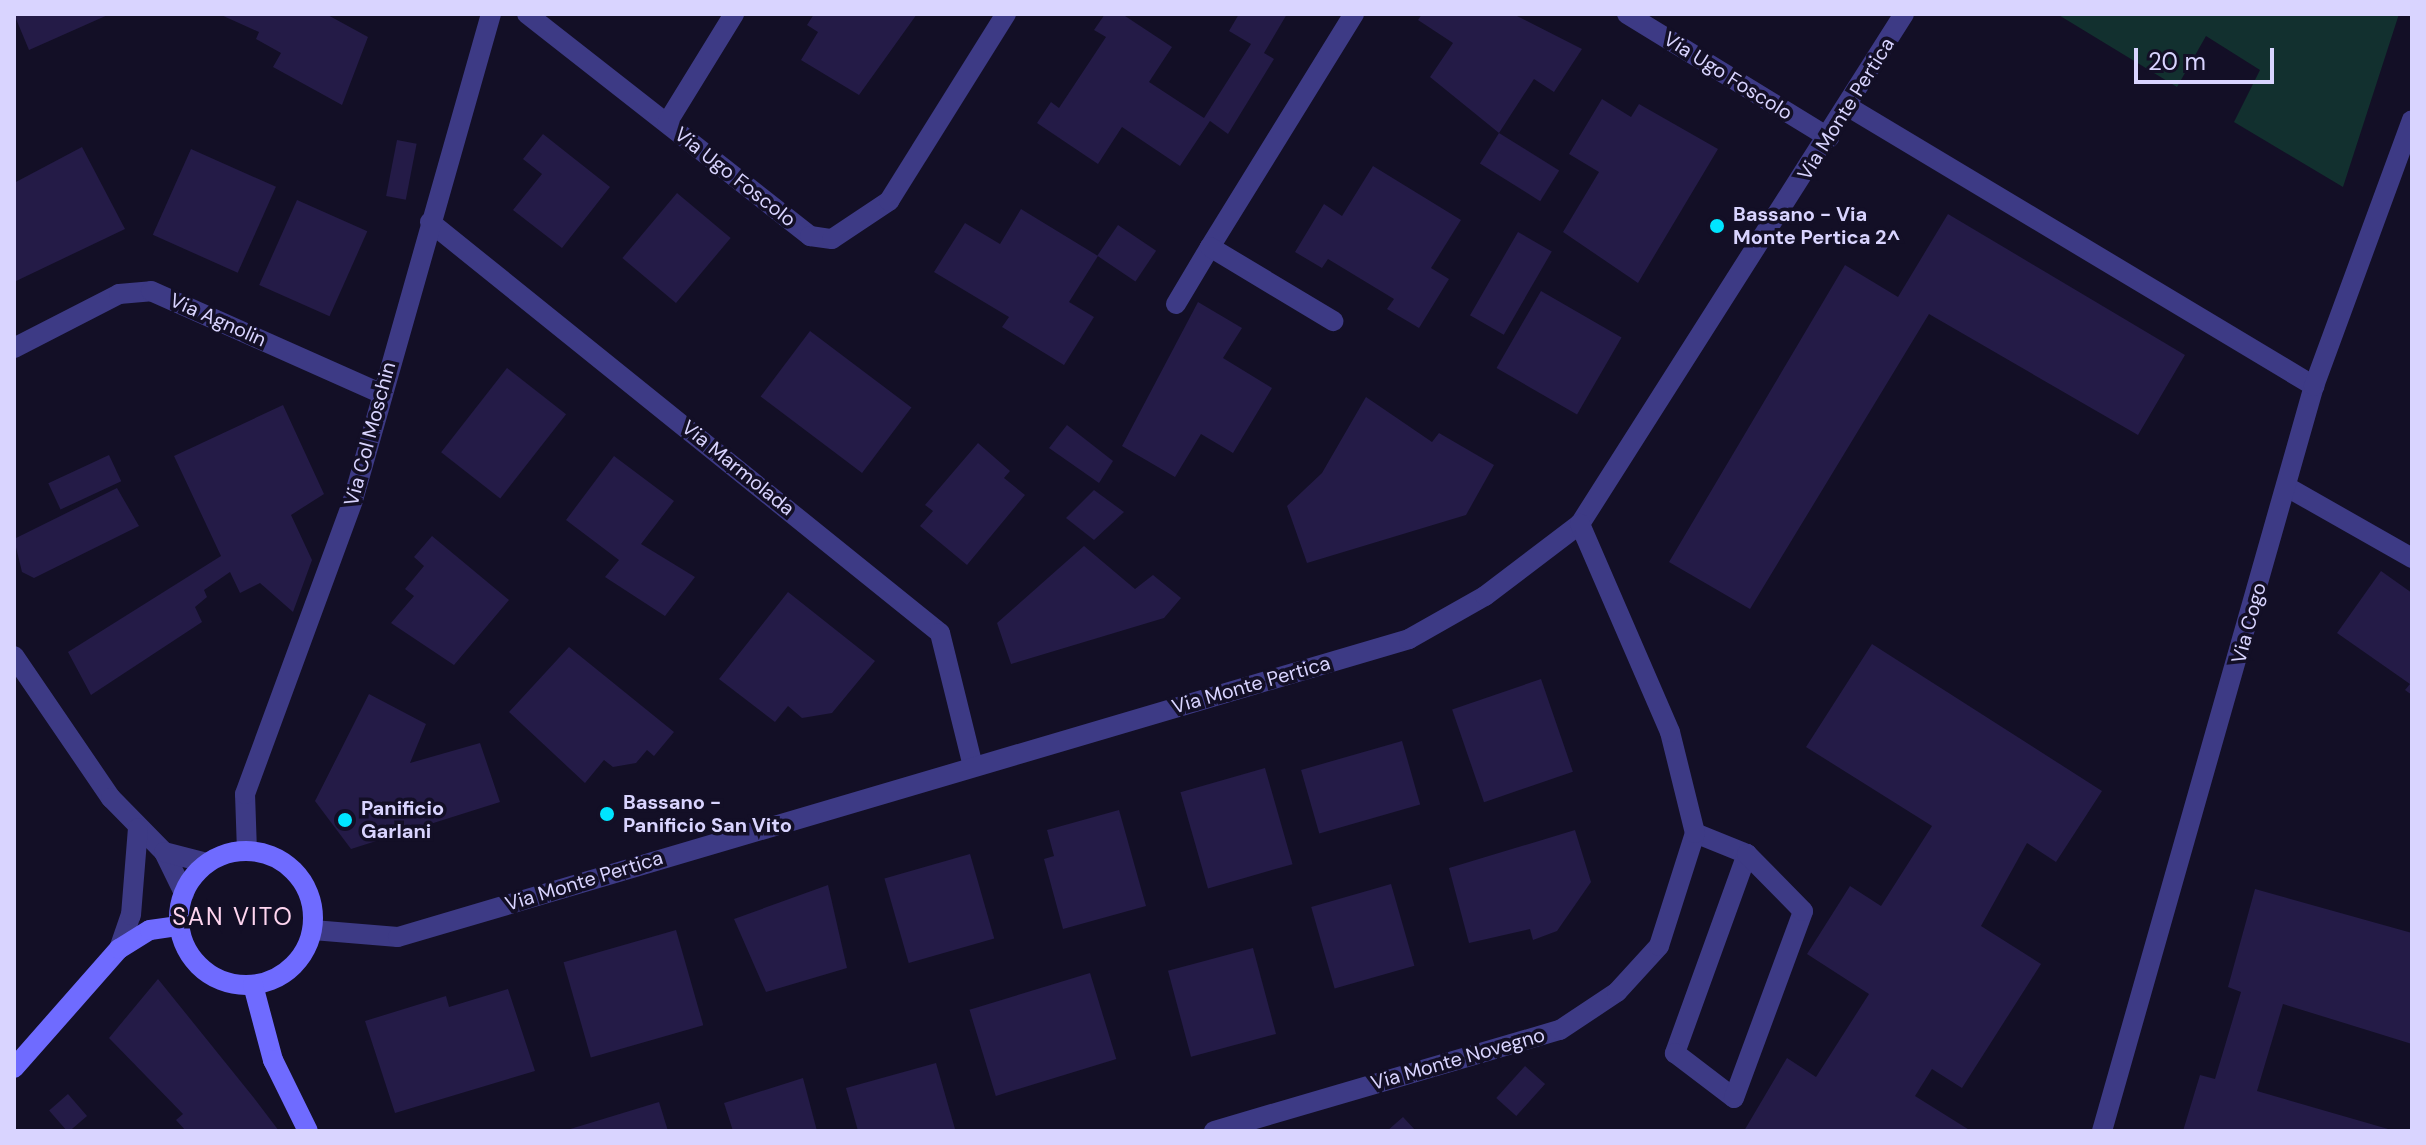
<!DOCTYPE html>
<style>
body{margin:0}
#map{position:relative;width:2426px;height:1145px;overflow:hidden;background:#130f26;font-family:"DM Sans",sans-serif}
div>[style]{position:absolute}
.green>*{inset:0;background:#12302f}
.building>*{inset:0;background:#241b47;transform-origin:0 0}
.lane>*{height:20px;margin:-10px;padding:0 10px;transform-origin:10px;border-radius:10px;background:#3d3a85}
.street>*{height:20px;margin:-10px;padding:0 10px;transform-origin:10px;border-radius:10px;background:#3d3a85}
.secondary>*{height:20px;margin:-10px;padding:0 10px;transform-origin:10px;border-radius:10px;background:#6f6bff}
.secondary>.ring{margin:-10px;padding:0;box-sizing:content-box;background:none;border:20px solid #6f6bff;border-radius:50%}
.dots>*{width:22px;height:22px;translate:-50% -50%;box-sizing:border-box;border:4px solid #130f26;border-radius:50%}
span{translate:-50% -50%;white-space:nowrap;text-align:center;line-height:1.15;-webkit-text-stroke:7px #130f26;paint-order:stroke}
.street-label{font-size:20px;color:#d9d4ff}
.poi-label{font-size:20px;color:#d9d4ff;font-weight:700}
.left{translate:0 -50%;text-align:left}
.quarter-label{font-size:24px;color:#ffd6f0;letter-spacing:2px}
.frame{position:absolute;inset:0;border:16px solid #d9d4ff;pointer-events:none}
.scale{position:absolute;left:2134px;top:48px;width:140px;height:36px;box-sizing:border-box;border:4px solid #d9d4ff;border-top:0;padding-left:10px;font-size:24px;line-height:28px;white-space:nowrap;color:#d9d4ff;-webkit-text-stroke:6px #130f26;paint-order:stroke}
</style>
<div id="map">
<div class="green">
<div style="clip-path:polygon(2057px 14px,2399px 14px,2343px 187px,2234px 122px,2260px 70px,2206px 36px,2177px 87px)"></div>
</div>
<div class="building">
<div style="clip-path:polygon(14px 14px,110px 14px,29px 50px)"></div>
<div style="clip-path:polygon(219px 14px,326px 14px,368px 37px,342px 105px,273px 67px,281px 53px,256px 39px,259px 32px)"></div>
<div style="clip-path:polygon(814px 14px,917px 14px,859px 95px,801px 60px,818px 32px,807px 25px)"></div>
<div style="clip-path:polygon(1105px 14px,1122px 14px,1172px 47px,1149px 82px,1204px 118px,1251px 44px,1229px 31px,1239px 14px,1287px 14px,1264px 53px,1274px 59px,1228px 134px,1210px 121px,1180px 166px,1122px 127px,1098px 164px,1037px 123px,1051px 102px,1059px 108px,1106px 37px,1094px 30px)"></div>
<div style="clip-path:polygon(1422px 14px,1513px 14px,1582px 49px,1554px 92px,1534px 79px,1499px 133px,1430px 77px,1453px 43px,1418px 20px)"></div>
<div style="clip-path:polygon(1602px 99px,1631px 117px,1639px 104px,1718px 149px,1638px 283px,1563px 232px,1599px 172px,1569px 154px)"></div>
<div style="left:1499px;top:133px;width:71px;height:36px;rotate:32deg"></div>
<div style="clip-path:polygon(543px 134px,610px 187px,562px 248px,513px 210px,542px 174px,523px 159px)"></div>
<div style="left:397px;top:140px;width:20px;height:57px;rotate:11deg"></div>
<div style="clip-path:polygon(82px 147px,125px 229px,14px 282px,14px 183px)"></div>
<div style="left:191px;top:149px;width:93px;height:94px;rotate:24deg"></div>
<div style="clip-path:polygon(1373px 166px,1461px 220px,1431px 268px,1449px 279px,1419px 328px,1387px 309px,1394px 299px,1328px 259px,1322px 268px,1295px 252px,1324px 204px,1342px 216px)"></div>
<div style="left:677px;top:193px;width:70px;height:85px;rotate:40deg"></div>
<div style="left:297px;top:200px;width:77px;height:93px;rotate:24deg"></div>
<div style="clip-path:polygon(1021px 209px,1098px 256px,1069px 302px,1094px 317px,1064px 365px,1002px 327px,1009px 317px,934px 272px,965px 223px,1000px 244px)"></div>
<div style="clip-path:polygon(1948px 214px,2185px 355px,2138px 435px,1929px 314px,1750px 609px,1669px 562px,1845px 265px,1898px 297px)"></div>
<div style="left:1118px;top:225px;width:46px;height:37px;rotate:34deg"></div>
<div style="left:1518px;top:232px;width:39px;height:96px;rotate:30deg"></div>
<div style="left:1541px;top:291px;width:93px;height:89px;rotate:30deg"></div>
<div style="clip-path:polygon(1198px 302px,1242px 328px,1223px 358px,1272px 388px,1233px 453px,1201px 434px,1175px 477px,1122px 446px)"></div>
<div style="left:810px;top:331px;width:127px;height:82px;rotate:37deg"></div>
<div style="left:507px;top:368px;width:75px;height:107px;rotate:38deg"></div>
<div style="clip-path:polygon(1366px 397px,1432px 442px,1439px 433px,1494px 465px,1466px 515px,1307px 563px,1287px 506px,1322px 473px)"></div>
<div style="clip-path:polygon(283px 405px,324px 494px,291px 515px,312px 560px,293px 612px,260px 583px,240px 593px,230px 572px,204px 590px,207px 597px,195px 607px,202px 622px,91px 695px,68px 652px,221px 556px,174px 456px)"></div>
<div style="clip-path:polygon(1067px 425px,1113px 461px,1099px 483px,1049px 448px)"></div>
<div style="clip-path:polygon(978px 443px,1010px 471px,1004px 478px,1025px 495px,967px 565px,920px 526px,933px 511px,925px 505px)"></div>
<div style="left:109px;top:455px;width:29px;height:67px;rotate:65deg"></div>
<div style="clip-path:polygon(614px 456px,674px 501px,641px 544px,695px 577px,665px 616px,605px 577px,619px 560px,566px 520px)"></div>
<div style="clip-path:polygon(117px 488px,139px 526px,34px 578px,22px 572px,14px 539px)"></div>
<div style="clip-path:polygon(1094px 490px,1124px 512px,1094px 540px,1066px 518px)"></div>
<div style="clip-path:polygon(432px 536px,509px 600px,454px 665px,391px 623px,414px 596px,405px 589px,424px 566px,414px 557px)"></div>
<div style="clip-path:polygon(1084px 546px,1135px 589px,1153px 575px,1181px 598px,1164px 618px,1011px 664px,997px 623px)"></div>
<div style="clip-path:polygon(2381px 571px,2412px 593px,2412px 695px,2405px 690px,2410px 684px,2337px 633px)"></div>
<div style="clip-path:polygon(788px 592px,875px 661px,832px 713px,802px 718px,788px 706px,775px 722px,719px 679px)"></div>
<div style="clip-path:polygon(1872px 644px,2102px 791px,2056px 862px,2027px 843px,1981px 926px,2041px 964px,1962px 1088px,1932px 1069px,1915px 1096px,1971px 1131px,1744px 1131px,1787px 1058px,1816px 1077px,1869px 994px,1807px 954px,1850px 886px,1881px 906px,1932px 826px,1806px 747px)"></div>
<div style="clip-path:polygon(569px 647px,674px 732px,654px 756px,647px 750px,636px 763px,613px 767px,604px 760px,585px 783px,509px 712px)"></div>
<div style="left:1541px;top:679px;width:98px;height:94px;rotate:71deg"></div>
<div style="clip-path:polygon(369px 694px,426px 724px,410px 763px,480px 743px,500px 802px,351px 849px,315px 801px)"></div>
<div style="left:1402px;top:741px;width:66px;height:105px;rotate:74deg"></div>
<div style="left:1265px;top:768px;width:100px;height:88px;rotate:74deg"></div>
<div style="clip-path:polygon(1119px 810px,1146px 906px,1063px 929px,1044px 859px,1054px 856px,1047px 830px)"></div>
<div style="clip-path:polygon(1575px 830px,1591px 882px,1557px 931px,1533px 940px,1530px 929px,1469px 943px,1449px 868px)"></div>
<div style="left:970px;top:854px;width:88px;height:89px;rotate:74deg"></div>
<div style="left:1391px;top:884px;width:85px;height:83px;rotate:74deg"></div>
<div style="clip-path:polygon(828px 885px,847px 968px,766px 992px,734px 919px)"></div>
<div style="clip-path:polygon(2255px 889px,2412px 933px,2412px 1044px,2283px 1004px,2257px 1091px,2395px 1131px,2183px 1131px,2200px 1075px,2215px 1079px,2241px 992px,2228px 987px)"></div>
<div style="left:676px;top:930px;width:99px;height:117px;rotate:74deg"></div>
<div style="left:1253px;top:948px;width:89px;height:88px;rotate:75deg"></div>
<div style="left:1090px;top:973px;width:90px;height:126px;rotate:73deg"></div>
<div style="clip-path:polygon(158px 979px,254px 1098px,279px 1131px,186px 1131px,176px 1120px,183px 1114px,109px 1038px)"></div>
<div style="clip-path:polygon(508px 989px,535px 1071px,395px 1113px,365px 1021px,446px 996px,449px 1007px)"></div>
<div style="clip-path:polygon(936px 1063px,955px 1129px,858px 1131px,846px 1088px)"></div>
<div style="left:1525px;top:1066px;width:27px;height:43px;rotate:42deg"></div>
<div style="clip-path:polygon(803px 1078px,817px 1131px,733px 1131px,724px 1103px)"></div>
<div style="left:68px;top:1094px;width:29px;height:25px;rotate:49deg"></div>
<div style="clip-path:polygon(659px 1102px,668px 1131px,567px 1131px,567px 1130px)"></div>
<div style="clip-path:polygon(1403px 1117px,1416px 1131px,1387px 1131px)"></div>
</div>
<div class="lane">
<div style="left:1847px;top:106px;width:545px;rotate:30.95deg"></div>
<div style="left:1695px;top:833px;width:56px;rotate:22deg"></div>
<div style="left:1747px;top:854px;width:212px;rotate:109.9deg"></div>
<div style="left:1675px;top:1053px;width:74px;rotate:37.3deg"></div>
<div style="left:1734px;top:1098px;width:199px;rotate:-69.7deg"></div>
<div style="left:1803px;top:911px;width:80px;rotate:-134.5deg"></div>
</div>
<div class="street">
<div style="left:527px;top:14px;width:360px;rotate:38.1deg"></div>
<div style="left:810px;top:236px;width:22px;rotate:8deg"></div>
<div style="left:832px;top:239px;width:69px;rotate:-33.7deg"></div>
<div style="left:889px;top:201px;width:221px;rotate:-58deg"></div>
<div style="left:1627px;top:14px;width:237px;rotate:31.5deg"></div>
<div style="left:667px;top:123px;width:128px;rotate:-58.4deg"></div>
<div style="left:430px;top:222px;width:655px;rotate:38.86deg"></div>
<div style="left:940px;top:633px;width:133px;rotate:76.1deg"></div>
<div style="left:1210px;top:247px;width:274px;rotate:-58.3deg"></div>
<div style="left:1176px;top:304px;width:66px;rotate:-59.2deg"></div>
<div style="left:1210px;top:247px;width:144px;rotate:31deg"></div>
<div style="left:14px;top:348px;width:118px;rotate:-27.2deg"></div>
<div style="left:119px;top:294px;width:32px;rotate:-5deg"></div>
<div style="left:151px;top:291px;width:248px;rotate:24deg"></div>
<div style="left:2287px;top:487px;width:144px;rotate:29.6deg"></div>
<div style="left:14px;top:656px;width:172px;rotate:55.7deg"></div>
<div style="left:111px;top:798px;width:76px;rotate:45.5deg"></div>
<div style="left:164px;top:852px;width:46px;rotate:64deg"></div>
<div style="left:247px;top:851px;width:57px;rotate:-92deg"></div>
<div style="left:245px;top:794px;width:313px;rotate:-69.8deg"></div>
<div style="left:353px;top:500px;width:505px;rotate:-74.15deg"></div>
<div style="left:164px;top:852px;width:44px;rotate:14.3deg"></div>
<div style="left:313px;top:930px;width:85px;rotate:4.7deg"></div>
<div style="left:398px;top:937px;width:1054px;rotate:-16.42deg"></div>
<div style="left:1409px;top:639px;width:87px;rotate:-29.5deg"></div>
<div style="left:1485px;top:596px;width:119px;rotate:-37.2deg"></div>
<div style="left:1580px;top:524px;width:604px;rotate:-57.57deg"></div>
<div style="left:119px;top:949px;width:36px;rotate:-71deg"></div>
<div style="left:131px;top:915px;width:87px;rotate:-85.4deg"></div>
<div style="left:1214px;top:1131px;width:360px;rotate:-16.3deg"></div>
<div style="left:1560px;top:1030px;width:69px;rotate:-33.7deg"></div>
<div style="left:1617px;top:992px;width:62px;rotate:-47.6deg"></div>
<div style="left:1659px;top:946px;width:119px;rotate:-72.3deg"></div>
<div style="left:1695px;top:833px;width:104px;rotate:-103.9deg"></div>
<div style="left:1670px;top:732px;width:227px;rotate:-113.4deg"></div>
<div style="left:2102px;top:1131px;width:775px;rotate:-74.12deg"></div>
<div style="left:2314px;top:386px;width:283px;rotate:-69.8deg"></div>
</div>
<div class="secondary">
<div class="ring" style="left:179px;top:851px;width:114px;height:114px"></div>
<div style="left:253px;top:985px;width:78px;rotate:75.1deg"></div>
<div style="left:273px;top:1060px;width:79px;rotate:63.8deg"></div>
<div style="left:14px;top:1068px;width:159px;rotate:-48.6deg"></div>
<div style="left:119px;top:949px;width:36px;rotate:-32deg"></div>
<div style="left:150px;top:930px;width:29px;rotate:-8deg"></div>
</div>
<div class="dots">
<div style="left:1717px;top:226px;background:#00e5ff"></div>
<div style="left:607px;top:814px;background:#00e5ff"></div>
<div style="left:345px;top:820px;background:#00e5ff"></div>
</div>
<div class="street-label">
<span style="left:1728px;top:76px;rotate:32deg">Via Ugo Foscolo</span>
<span style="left:1846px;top:109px;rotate:-58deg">Via Monte Pertica</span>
<span style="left:735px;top:177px;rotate:38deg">Via Ugo Foscolo</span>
<span style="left:218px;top:320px;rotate:24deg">Via Agnolin</span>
<span style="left:370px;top:434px;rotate:-75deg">Via Col Moschin</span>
<span style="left:738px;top:468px;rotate:39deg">Via Marmolada</span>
<span style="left:2249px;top:623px;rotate:-75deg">Via Cogo</span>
<span style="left:1251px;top:685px;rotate:-16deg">Via Monte Pertica</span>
<span style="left:584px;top:881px;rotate:-17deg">Via Monte Pertica</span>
<span style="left:1458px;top:1059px;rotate:-16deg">Via Monte Novegno</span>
</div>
<div class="poi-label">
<span class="left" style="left:1733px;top:226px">Bassano - Via<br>Monte Pertica 2^</span>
<span class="left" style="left:623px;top:814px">Bassano -<br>Panificio San Vito</span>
<span class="left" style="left:361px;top:820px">Panificio<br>Garlani</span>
</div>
<div class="quarter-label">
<span style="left:233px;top:917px">SAN VITO</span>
</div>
<div class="frame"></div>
<div class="scale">20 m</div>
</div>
